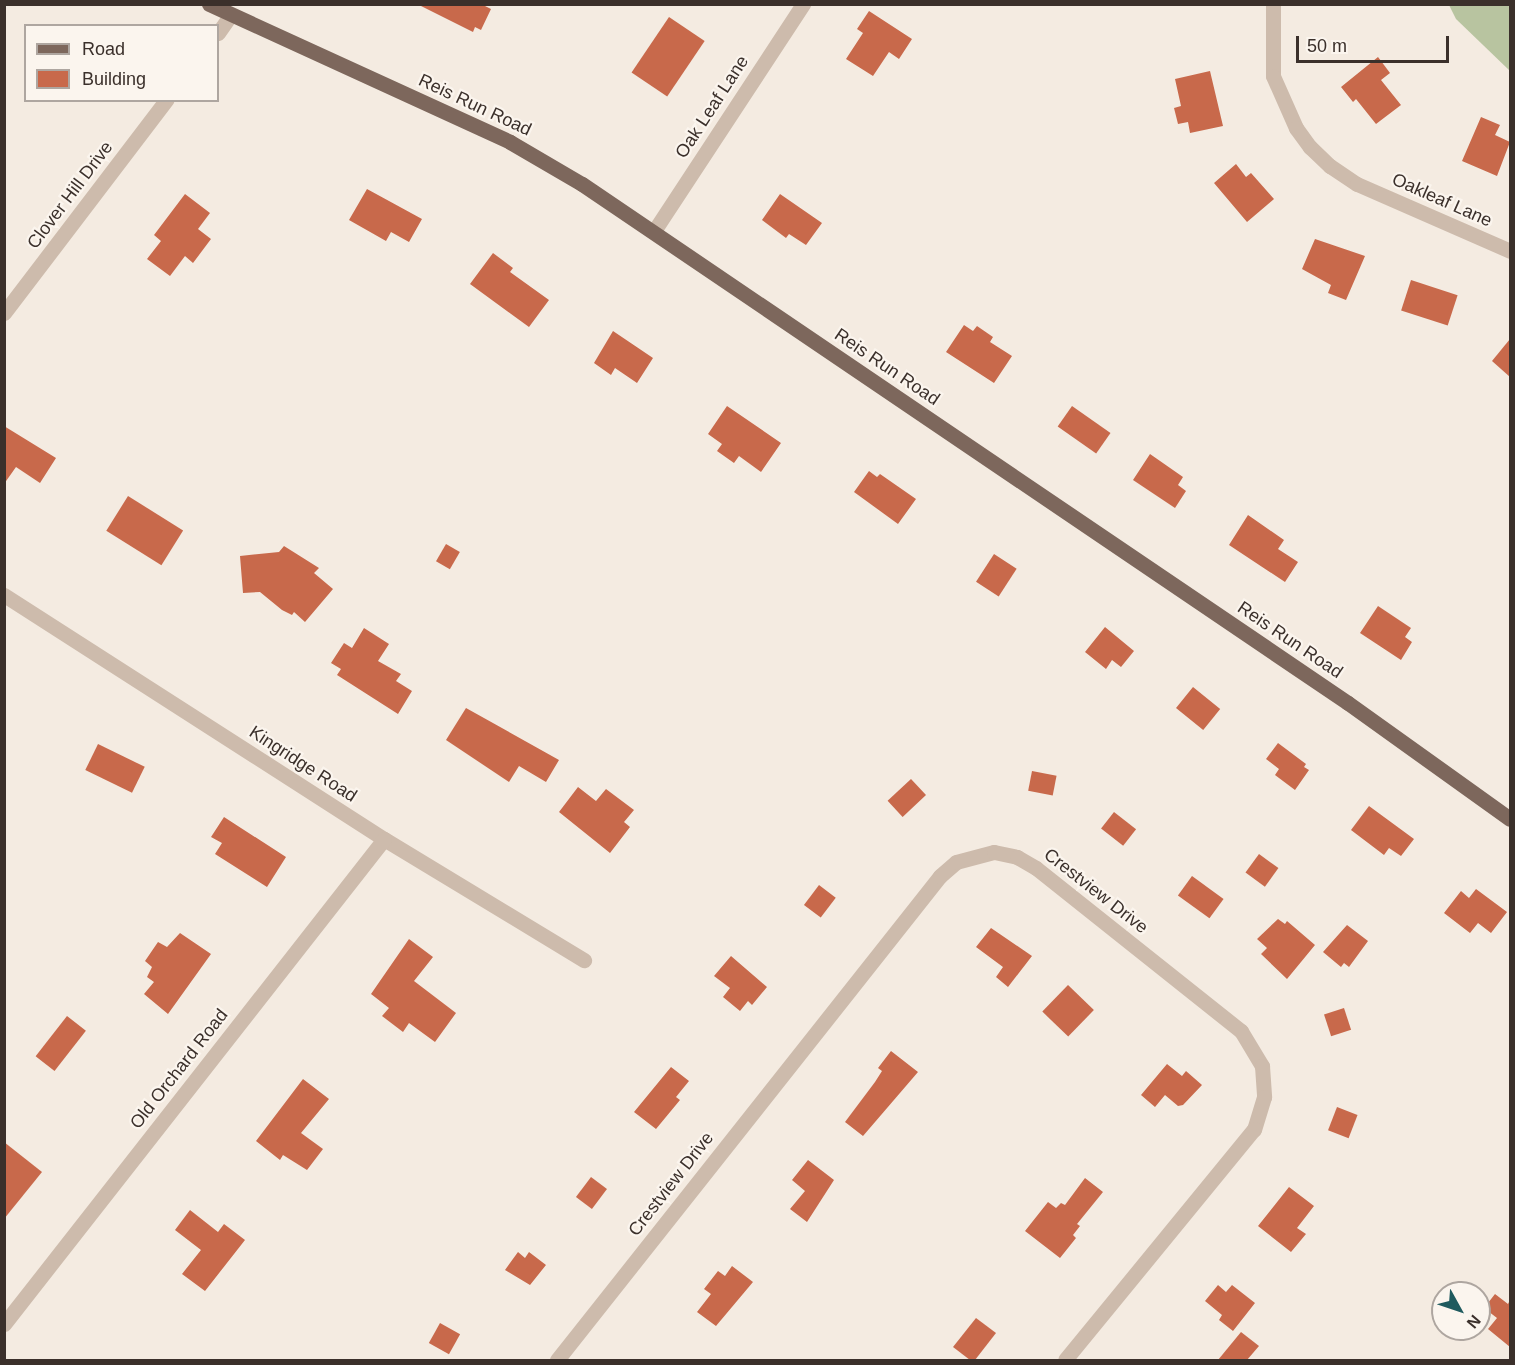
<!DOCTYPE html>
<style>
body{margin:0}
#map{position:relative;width:1515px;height:1365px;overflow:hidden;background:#f4ebe1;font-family:Helvetica,sans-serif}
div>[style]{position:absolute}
.green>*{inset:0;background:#b8c4a0}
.building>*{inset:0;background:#c8694b;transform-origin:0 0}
.minor>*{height:15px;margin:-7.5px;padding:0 7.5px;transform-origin:7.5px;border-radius:7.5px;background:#cdbbac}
.primary>*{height:15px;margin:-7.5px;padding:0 7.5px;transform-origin:7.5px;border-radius:7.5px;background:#7d675c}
span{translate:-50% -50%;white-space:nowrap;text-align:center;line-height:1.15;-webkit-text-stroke:4.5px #fbf5ee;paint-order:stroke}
.street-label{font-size:18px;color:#3b302b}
.frame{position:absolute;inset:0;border:6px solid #3b302b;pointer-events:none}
.legend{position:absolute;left:24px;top:24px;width:195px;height:78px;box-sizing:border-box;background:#fbf5ee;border:2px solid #aea6a0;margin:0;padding:8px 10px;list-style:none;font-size:18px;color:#3b302b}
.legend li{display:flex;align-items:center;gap:12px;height:30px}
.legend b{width:30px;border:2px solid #aea6a0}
.north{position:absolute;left:1431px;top:1281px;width:60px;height:60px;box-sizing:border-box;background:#fbf5ee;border:2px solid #aea6a0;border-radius:50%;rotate:130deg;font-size:16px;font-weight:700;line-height:24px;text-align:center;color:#3b302b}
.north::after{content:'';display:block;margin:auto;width:21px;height:27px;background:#1f5a5e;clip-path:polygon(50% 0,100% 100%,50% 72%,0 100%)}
.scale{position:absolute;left:1296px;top:36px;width:153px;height:27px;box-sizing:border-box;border:3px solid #3b302b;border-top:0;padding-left:8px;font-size:18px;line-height:21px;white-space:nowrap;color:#3b302b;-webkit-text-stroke:4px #fbf5ee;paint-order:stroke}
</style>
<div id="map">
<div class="green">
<div style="clip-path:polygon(1449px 5px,1510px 5px,1510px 71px,1456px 19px)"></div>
</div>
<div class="building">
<div style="clip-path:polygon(417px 4px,481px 4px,491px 9px,481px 30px,475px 27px,473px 32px)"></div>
<div style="clip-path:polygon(869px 11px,912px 39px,899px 59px,889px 52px,873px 76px,846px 59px,863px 33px,857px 29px)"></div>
<div style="left:669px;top:17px;width:43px;height:67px;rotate:34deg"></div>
<div style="clip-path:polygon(1378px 57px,1390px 73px,1381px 80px,1401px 105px,1376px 124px,1356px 99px,1353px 102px,1341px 87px)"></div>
<div style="clip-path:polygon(1210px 71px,1223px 126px,1190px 133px,1188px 122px,1178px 124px,1174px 108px,1181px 106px,1175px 79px)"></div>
<div style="clip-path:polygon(1481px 117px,1500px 125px,1495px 135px,1510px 142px,1497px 176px,1462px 161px)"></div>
<div style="clip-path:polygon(1236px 164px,1246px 177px,1251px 173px,1274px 199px,1247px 222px,1214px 183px)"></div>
<div style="clip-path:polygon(367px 189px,422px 219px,409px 242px,391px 232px,386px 241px,349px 220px)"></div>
<div style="clip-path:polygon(185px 194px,210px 213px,198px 229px,211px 239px,193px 263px,185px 256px,170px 276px,147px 259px,161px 241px,154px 235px)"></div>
<div style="clip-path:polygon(780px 194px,822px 223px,806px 245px,789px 234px,786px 238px,762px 220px)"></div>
<div style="clip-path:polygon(1315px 239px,1365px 256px,1346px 300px,1328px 293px,1331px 285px,1302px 269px)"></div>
<div style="clip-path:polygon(493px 253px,513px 268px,510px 272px,549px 300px,529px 327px,470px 284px)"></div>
<div style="left:1411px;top:280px;width:49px;height:32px;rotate:18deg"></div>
<div style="clip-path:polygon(964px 325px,973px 331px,977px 326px,993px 337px,990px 342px,1012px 356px,994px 383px,946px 352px)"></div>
<div style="clip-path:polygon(613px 331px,653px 358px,637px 383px,615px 368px,611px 375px,594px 363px)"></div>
<div style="clip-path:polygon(1510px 339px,1510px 377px,1492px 361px)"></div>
<div style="clip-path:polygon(727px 406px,781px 443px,761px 472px,739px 456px,734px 463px,717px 451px,722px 444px,708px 434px)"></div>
<div style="left:1072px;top:406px;width:47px;height:25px;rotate:35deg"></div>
<div style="clip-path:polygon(4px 426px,56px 458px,40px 483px,16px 467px,4px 484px)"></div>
<div style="clip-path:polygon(1150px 454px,1183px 477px,1178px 485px,1186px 491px,1175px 508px,1133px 480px)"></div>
<div style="clip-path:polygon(869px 471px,877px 477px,880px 474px,916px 499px,898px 524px,854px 492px)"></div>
<div style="left:128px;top:496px;width:65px;height:41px;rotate:32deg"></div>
<div style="clip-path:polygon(1248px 515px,1284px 540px,1278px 549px,1298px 562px,1285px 582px,1229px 545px)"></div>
<div style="left:446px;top:544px;width:16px;height:20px;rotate:30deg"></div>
<div style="clip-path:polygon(284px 546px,319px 568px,314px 573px,333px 589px,305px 622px,294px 612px,292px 615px,282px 610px,260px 592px,243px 593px,240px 556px,279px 552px)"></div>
<div style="left:994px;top:554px;width:27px;height:33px;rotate:33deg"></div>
<div style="clip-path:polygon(1378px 606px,1411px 628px,1405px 637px,1412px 642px,1401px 660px,1360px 633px)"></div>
<div style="clip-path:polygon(1105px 627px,1134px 651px,1121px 667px,1112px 660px,1106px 669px,1085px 652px)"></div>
<div style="clip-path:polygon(364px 628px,389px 644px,378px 661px,401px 674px,396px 681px,412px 691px,398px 714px,337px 675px,341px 669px,331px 663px,344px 643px,352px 648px)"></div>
<div style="left:1193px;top:687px;width:35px;height:27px;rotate:39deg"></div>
<div style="clip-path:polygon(466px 708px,559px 760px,546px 782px,519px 766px,509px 782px,446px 740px)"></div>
<div style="clip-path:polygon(1278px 743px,1306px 764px,1304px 767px,1309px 770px,1295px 790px,1275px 775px,1279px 769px,1266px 759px)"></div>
<div style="left:98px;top:744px;width:52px;height:29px;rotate:26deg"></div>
<div style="left:1032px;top:771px;width:25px;height:20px;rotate:11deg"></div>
<div style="left:911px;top:779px;width:22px;height:32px;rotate:47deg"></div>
<div style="clip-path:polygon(578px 787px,596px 801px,606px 789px,634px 810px,624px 822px,630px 827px,610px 853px,559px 812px)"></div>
<div style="clip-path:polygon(1369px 806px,1414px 839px,1401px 856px,1389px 848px,1384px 855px,1351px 830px)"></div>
<div style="left:1114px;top:812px;width:28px;height:21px;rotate:38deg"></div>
<div style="clip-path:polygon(224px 817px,286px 857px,267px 887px,215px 854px,222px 843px,211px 837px)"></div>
<div style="left:1259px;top:854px;width:24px;height:23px;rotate:36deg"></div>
<div style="left:1192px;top:876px;width:39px;height:24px;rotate:36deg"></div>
<div style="left:819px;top:885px;width:21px;height:25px;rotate:37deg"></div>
<div style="clip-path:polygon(1476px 889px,1507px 912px,1491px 933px,1478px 923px,1470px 933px,1444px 913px,1461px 891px,1469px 898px)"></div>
<div style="clip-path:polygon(1278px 919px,1285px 924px,1287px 921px,1315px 945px,1287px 979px,1261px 954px,1267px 948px,1257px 939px)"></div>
<div style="clip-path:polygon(1347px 925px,1368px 941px,1349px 967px,1344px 963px,1341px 967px,1323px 952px)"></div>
<div style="clip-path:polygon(991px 928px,1032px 956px,1008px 987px,996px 977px,1003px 967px,976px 947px)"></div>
<div style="clip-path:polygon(180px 933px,211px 954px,168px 1014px,144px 994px,154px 982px,147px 977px,152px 967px,145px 961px,158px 942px,167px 947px)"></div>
<div style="clip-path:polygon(409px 939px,433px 957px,414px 981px,456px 1013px,435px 1042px,409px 1023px,403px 1032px,382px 1016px,389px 1008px,371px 994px)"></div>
<div style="clip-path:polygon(731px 956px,767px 987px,752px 1005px,748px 1001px,740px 1011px,723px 997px,730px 988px,714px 976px)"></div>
<div style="left:1068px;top:985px;width:36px;height:37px;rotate:44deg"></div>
<div style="left:1344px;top:1008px;width:23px;height:21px;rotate:72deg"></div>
<div style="left:67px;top:1016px;width:24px;height:51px;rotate:38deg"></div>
<div style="clip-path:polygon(891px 1051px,918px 1072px,863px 1136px,845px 1122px,875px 1082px,882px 1071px,878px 1068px)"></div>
<div style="clip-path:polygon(1167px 1064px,1182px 1076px,1186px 1071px,1202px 1085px,1183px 1105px,1178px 1106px,1165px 1095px,1155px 1107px,1141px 1095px)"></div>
<div style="clip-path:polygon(671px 1067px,689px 1081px,676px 1097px,680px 1100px,656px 1129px,634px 1112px)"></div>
<div style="clip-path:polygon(303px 1079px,329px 1099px,301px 1133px,323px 1149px,307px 1170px,283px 1155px,280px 1160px,256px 1141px)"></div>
<div style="left:1337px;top:1107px;width:22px;height:25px;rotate:21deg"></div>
<div style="clip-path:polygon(4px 1142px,42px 1172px,4px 1219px)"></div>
<div style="clip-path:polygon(808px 1160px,834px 1180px,807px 1222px,790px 1209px,805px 1191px,792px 1180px)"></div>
<div style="left:591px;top:1177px;width:20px;height:25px;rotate:37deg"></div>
<div style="clip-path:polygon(1085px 1178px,1103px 1192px,1077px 1224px,1080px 1226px,1073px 1235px,1076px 1238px,1060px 1258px,1025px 1231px,1048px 1202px,1056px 1208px,1061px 1203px,1065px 1205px)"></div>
<div style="clip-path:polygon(1289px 1187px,1314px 1206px,1297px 1228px,1306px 1234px,1291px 1252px,1258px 1226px)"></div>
<div style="clip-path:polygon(190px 1210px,218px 1232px,224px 1224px,245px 1240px,205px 1291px,182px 1274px,201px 1250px,175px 1230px)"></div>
<div style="clip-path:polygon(518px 1252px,525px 1258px,529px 1252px,546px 1265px,530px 1285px,505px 1270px)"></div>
<div style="clip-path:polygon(732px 1266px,753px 1282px,716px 1326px,697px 1312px,711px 1294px,704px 1289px,718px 1271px,725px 1276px)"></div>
<div style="clip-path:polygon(1218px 1285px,1226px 1292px,1232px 1285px,1255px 1303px,1233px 1331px,1219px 1320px,1222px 1315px,1205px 1301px)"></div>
<div style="clip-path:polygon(1495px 1294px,1508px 1304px,1510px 1300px,1510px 1347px,1488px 1329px,1497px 1318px,1484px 1308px)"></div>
<div style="clip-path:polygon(976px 1318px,996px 1333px,975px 1360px,970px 1360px,953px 1347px)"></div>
<div style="left:440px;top:1323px;width:23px;height:23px;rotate:29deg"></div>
<div style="clip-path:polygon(1241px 1332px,1259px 1346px,1247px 1360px,1218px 1360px)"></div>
</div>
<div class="minor">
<div style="left:1273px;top:4px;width:72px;rotate:90deg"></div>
<div style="left:1273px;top:76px;width:57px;rotate:66.1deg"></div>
<div style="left:1296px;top:128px;width:24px;rotate:54deg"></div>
<div style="left:1310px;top:147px;width:28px;rotate:44deg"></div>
<div style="left:1330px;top:166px;width:32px;rotate:34deg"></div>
<div style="left:1357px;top:184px;width:167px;rotate:23.6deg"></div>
<div style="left:218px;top:33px;width:21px;rotate:-55deg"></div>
<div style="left:654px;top:231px;width:272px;rotate:-56.7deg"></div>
<div style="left:4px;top:313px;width:268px;rotate:-52.7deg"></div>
<div style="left:4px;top:595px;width:452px;rotate:32.7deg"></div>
<div style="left:384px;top:839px;width:234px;rotate:31.2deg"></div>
<div style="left:4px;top:1324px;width:616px;rotate:-51.92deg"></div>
<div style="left:557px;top:1360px;width:617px;rotate:-51.64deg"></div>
<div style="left:940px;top:876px;width:21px;rotate:-41deg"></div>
<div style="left:956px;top:862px;width:39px;rotate:-15deg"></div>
<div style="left:994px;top:852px;width:24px;rotate:12deg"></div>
<div style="left:1017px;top:857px;width:22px;rotate:30deg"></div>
<div style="left:1036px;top:868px;width:262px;rotate:38.5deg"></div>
<div style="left:1241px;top:1031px;width:41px;rotate:59deg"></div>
<div style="left:1262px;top:1066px;width:31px;rotate:86deg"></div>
<div style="left:1264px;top:1097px;width:34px;rotate:107deg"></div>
<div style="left:1254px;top:1129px;width:298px;rotate:129.3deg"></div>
</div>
<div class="primary">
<div style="left:209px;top:4px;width:331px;rotate:24.6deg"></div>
<div style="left:510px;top:142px;width:83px;rotate:30.3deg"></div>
<div style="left:582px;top:184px;width:925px;rotate:34.12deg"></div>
<div style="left:1348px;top:703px;width:199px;rotate:35.6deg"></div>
</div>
<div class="street-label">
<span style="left:475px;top:105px;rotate:25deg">Reis Run Road</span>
<span style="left:712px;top:107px;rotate:-57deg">Oak Leaf Lane</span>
<span style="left:70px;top:195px;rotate:-53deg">Clover Hill Drive</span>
<span style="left:1442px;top:200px;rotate:24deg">Oakleaf Lane</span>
<span style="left:887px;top:367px;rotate:34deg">Reis Run Road</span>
<span style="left:1290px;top:640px;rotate:34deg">Reis Run Road</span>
<span style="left:303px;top:764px;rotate:33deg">Kingridge Road</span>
<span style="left:1096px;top:891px;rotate:38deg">Crestview Drive</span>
<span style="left:179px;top:1069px;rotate:-52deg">Old Orchard Road</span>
<span style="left:671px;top:1184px;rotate:-52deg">Crestview Drive</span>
</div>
<div class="frame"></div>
<ul class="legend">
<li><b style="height:8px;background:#7d675c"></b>Road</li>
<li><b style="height:16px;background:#c8694b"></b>Building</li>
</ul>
<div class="north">N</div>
<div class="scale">50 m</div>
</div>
